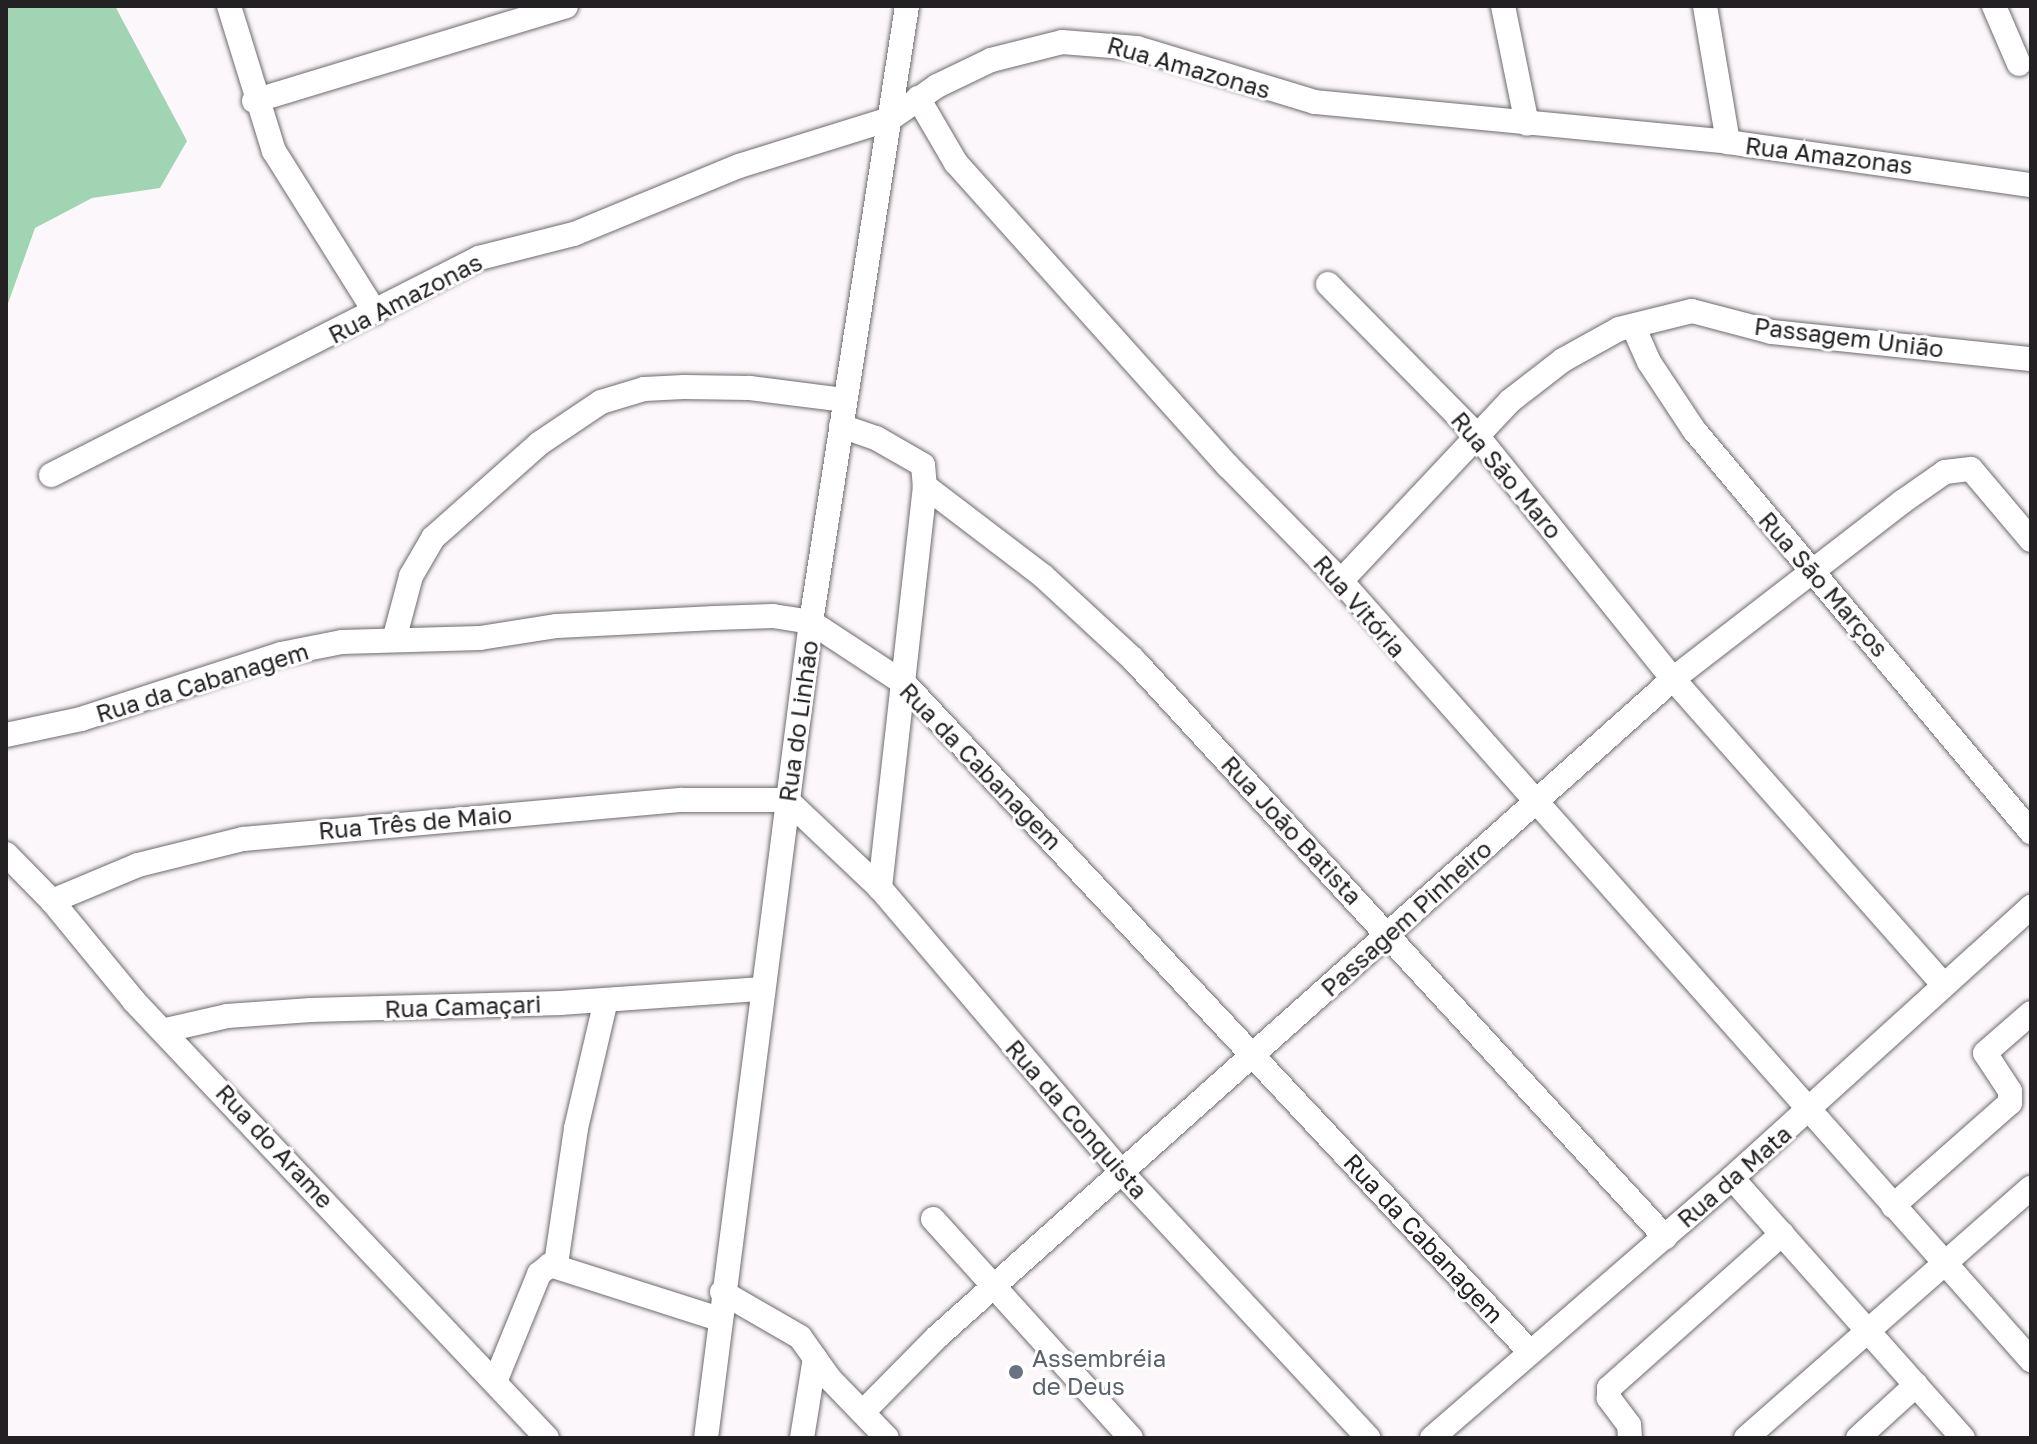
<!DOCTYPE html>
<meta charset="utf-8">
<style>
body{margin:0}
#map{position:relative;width:2037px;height:1444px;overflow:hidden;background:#fbf7fb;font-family:"Golos Text",sans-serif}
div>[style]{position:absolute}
.forest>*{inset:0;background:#a1d4b2}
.roads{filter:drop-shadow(0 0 2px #6e6b6e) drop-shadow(0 0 2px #6e6b6e)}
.minor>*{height:24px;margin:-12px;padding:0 12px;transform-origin:12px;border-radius:12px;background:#fff}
.dots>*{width:22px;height:22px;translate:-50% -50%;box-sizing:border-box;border:4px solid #fff;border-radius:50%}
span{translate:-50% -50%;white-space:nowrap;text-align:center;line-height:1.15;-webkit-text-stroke:6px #fff;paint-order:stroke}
.street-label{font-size:24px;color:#232123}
.worship-label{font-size:24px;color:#5b616d}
.left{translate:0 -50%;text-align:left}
.frame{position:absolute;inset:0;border:8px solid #232123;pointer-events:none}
</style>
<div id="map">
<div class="forest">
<div style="clip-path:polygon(6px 6px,115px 6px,187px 141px,160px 188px,92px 198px,35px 228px,6px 309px)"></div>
</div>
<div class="roads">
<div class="minor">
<div style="left:229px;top:6px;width:152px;rotate:72.8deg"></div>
<div style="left:274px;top:151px;width:190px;rotate:57.9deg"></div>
<div style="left:1503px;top:6px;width:120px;rotate:78.5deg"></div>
<div style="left:1705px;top:6px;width:138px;rotate:80.4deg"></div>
<div style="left:1994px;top:6px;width:63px;rotate:66.7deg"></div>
<div style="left:918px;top:98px;width:75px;rotate:59.7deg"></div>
<div style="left:956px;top:163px;width:407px;rotate:48.1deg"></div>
<div style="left:1228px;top:466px;width:161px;rotate:45.5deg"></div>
<div style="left:1341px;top:581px;width:1041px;rotate:48.47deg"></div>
<div style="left:254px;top:101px;width:326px;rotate:-16.9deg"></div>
<div style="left:1328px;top:284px;width:209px;rotate:45.4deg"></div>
<div style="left:1475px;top:433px;width:316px;rotate:51.2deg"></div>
<div style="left:1673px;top:679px;width:409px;rotate:48.5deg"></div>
<div style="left:1633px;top:326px;width:39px;rotate:66deg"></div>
<div style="left:1649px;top:362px;width:82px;rotate:56.5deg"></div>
<div style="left:1694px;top:430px;width:525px;rotate:50.03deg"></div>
<div style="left:841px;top:426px;width:37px;rotate:19deg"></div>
<div style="left:876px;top:438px;width:54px;rotate:29.9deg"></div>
<div style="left:923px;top:465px;width:21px;rotate:85deg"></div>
<div style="left:925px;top:486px;width:405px;rotate:96.4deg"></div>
<div style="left:51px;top:475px;width:480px;rotate:-26.9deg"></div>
<div style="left:479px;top:258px;width:98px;rotate:-14.2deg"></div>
<div style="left:574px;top:234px;width:178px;rotate:-22.4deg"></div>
<div style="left:739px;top:166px;width:158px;rotate:-17.3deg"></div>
<div style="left:890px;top:119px;width:57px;rotate:-35.1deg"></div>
<div style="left:937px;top:86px;width:60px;rotate:-25.7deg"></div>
<div style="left:991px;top:60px;width:73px;rotate:-14.2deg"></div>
<div style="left:1062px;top:42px;width:75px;rotate:4.6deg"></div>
<div style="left:1137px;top:48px;width:186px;rotate:16.9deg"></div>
<div style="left:1315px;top:102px;width:415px;rotate:5.5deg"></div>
<div style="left:1728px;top:142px;width:306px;rotate:8.1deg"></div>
<div style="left:925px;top:486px;width:148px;rotate:37.3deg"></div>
<div style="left:1043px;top:576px;width:122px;rotate:42.7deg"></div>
<div style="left:1133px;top:659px;width:786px;rotate:47.37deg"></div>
<div style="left:1341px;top:581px;width:247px;rotate:-46.8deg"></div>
<div style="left:1510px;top:401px;width:67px;rotate:-37.7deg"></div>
<div style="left:1563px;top:360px;width:64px;rotate:-29deg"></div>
<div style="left:1619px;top:329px;width:75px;rotate:-13.9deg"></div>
<div style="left:1692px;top:311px;width:83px;rotate:14.7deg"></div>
<div style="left:1772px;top:332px;width:260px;rotate:6deg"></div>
<div style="left:394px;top:640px;width:66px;rotate:-75.1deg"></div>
<div style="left:411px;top:576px;width:44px;rotate:-59.9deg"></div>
<div style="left:433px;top:538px;width:143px;rotate:-41.6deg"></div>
<div style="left:540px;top:443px;width:73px;rotate:-33.9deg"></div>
<div style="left:601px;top:402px;width:45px;rotate:-16.8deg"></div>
<div style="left:644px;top:389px;width:40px;rotate:-2.9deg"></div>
<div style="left:684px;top:387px;width:66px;rotate:0.9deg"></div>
<div style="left:750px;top:388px;width:96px;rotate:7.2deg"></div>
<div style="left:6px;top:735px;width:77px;rotate:-12deg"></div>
<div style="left:81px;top:719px;width:210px;rotate:-18deg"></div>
<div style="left:281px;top:654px;width:62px;rotate:-11.1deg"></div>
<div style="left:342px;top:642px;width:138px;rotate:-1.7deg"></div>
<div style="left:480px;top:638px;width:78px;rotate:-8.9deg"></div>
<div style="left:557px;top:626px;width:158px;rotate:-2.9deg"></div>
<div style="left:715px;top:618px;width:58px;rotate:-2deg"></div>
<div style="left:773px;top:616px;width:38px;rotate:9deg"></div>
<div style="left:811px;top:622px;width:113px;rotate:33.4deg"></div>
<div style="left:905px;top:684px;width:915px;rotate:46.9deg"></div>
<div style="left:6px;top:854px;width:66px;rotate:45.6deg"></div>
<div style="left:52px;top:901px;width:129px;rotate:50.6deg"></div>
<div style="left:134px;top:1001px;width:601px;rotate:46.62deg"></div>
<div style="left:52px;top:901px;width:93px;rotate:-22.7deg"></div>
<div style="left:138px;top:865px;width:108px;rotate:-13.9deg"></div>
<div style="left:243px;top:839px;width:441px;rotate:-5.1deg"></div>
<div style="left:682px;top:800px;width:105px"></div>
<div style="left:787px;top:800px;width:128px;rotate:43.4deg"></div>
<div style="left:880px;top:888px;width:377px;rotate:49.6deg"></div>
<div style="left:1124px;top:1175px;width:359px;rotate:47.1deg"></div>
<div style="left:166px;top:1030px;width:63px;rotate:-12.9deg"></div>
<div style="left:227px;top:1016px;width:84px;rotate:-4.1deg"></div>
<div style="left:311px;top:1010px;width:250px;rotate:-1.6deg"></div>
<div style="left:561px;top:1003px;width:201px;rotate:-4deg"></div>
<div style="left:1732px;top:1178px;width:348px;rotate:48.4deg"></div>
<div style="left:1893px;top:1206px;width:156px;rotate:-41.4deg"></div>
<div style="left:2010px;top:1103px;width:12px;rotate:-90deg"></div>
<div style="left:2010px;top:1091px;width:45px;rotate:-123.3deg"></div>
<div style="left:1985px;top:1053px;width:61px;rotate:-41deg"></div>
<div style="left:933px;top:1219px;width:295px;rotate:47.9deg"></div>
<div style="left:556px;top:1264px;width:137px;rotate:-81.6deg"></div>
<div style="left:576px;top:1128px;width:131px;rotate:-76.8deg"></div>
<div style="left:722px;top:1292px;width:90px;rotate:30deg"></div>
<div style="left:800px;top:1337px;width:50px;rotate:54.7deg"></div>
<div style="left:829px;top:1378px;width:83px;rotate:46deg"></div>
<div style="left:495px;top:1382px;width:117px;rotate:-67.8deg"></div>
<div style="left:539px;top:1274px;width:14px;rotate:-39deg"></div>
<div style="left:550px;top:1265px;width:177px;rotate:17.7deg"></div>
<div style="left:863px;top:1412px;width:105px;rotate:-45.4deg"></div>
<div style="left:937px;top:1337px;width:987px;rotate:-41.8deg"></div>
<div style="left:1673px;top:679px;width:289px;rotate:-37.7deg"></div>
<div style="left:1902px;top:502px;width:52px;rotate:-34.9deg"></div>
<div style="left:1945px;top:472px;width:26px;rotate:-7deg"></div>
<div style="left:1971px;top:469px;width:93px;rotate:49.8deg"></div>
<div style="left:706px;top:1438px;width:823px;rotate:-82.67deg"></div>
<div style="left:811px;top:622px;width:623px;rotate:-81.14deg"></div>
<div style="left:802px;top:1438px;width:81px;rotate:-80.8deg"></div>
<div style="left:1432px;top:1438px;width:397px;rotate:-40.9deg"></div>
<div style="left:1732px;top:1178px;width:404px;rotate:-42.2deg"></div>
<div style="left:1630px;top:1438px;width:13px;rotate:-94deg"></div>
<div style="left:1629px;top:1425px;width:34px;rotate:-127deg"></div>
<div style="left:1609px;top:1398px;width:10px;rotate:-90deg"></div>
<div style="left:1609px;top:1388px;width:232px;rotate:-41.7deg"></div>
<div style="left:1746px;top:1438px;width:379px;rotate:-41.3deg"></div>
<div style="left:1858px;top:1438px;width:79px;rotate:-42.4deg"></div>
</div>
</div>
<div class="dots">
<div style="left:1016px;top:1372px;background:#6b7280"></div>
</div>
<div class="street-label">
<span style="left:1189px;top:67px;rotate:16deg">Rua Amazonas</span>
<span style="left:1829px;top:155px;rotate:7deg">Rua Amazonas</span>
<span style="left:405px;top:298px;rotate:-27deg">Rua Amazonas</span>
<span style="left:1849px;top:337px;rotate:7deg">Passagem União</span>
<span style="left:1507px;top:475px;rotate:50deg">Rua São Maro</span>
<span style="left:1824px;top:584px;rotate:49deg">Rua São Marços</span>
<span style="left:1360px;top:606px;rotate:49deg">Rua Vitória</span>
<span style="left:202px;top:682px;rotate:-17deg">Rua da Cabanagem</span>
<span style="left:798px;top:721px;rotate:-82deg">Rua do Linhão</span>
<span style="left:981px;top:766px;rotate:46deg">Rua da Cabanagem</span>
<span style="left:415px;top:822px;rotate:-5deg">Rua Três de Maio</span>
<span style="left:1292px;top:830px;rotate:47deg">Rua João Batista</span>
<span style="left:1406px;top:918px;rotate:-42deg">Passagem Pinheiro</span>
<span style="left:463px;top:1006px;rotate:-2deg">Rua Camaçari</span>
<span style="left:1077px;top:1119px;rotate:49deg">Rua da Conquista</span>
<span style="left:275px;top:1146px;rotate:47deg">Rua do Arame</span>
<span style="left:1734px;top:1176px;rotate:-41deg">Rua da Mata</span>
<span style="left:1424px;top:1238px;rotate:47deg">Rua da Cabanagem</span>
</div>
<div class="worship-label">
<span class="left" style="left:1032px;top:1372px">Assembréia<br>de Deus</span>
</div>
<div class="frame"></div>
</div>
